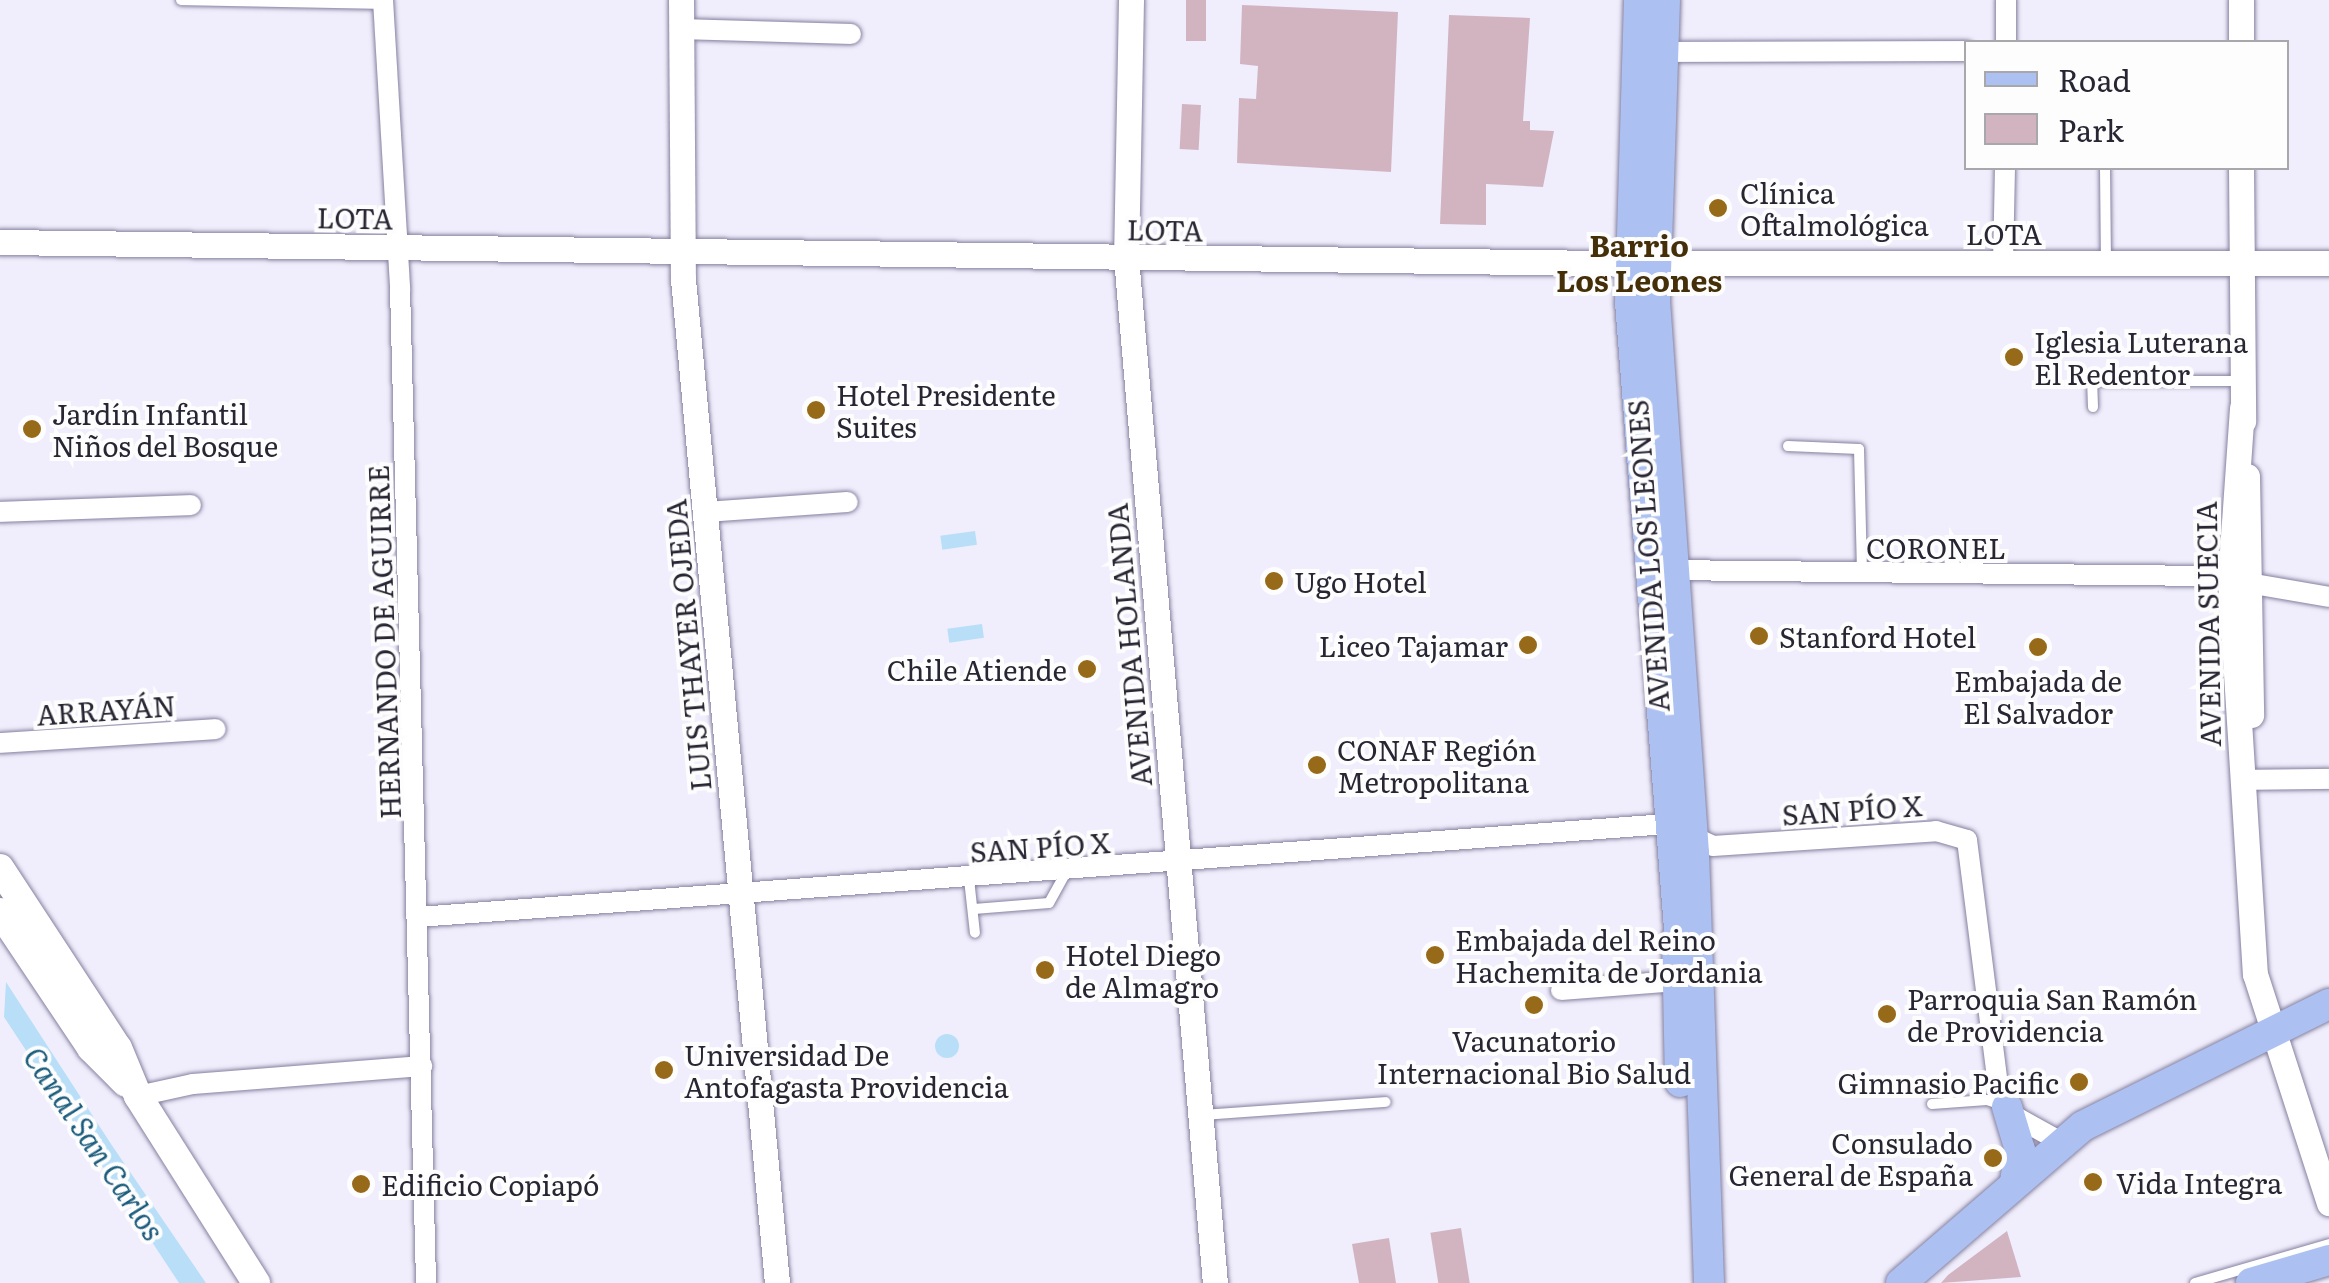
<!DOCTYPE html>
<meta charset="utf-8">
<style>
body{margin:0}
#map{position:relative;width:2329px;height:1283px;overflow:hidden;background:#f0eefc;font-family:Literata,serif}
div>[style]{position:absolute}
.green>*{inset:0;background:#d2b4c1;transform-origin:0 0}
.water>*{inset:0;background:#b8dff7;transform-origin:0 0}
.round{border-radius:50%}
.roads{filter:drop-shadow(0 0 2px #8580a0) drop-shadow(0 0 2px #8580a0)}
.service>*{height:10px;margin:-5px;padding:0 5px;transform-origin:5px;border-radius:5px;background:#fff}
.minor>*{height:20px;margin:-10px;padding:0 10px;transform-origin:10px;border-radius:10px;background:#fff}
.tertiary>*{height:25px;margin:-12.5px;padding:0 12.5px;transform-origin:12.5px;border-radius:12.5px;background:#fff}
.secondary>*{height:28px;margin:-14px;padding:0 14px;transform-origin:14px;border-radius:14px;background:#fff}
.primary>*{height:30px;margin:-15px;padding:0 15px;transform-origin:15px;border-radius:15px;background:#acc1f1}
.dots>*{width:28px;height:28px;translate:-50% -50%;box-sizing:border-box;border:5px solid #fdfdfd;border-radius:50%}
span{translate:-50% -50%;white-space:nowrap;text-align:center;line-height:1.15;-webkit-text-stroke:8px #fdfdfd;paint-order:stroke}
.poi-label{font-size:28px;color:#282633}
.left{translate:0 -50%;text-align:left}
.right{translate:-100% -50%;text-align:right}
.street-label{font-size:28px;color:#282633}
.neighbourhood-label{font-size:30px;color:#442f09;font-weight:700}
.water-label{font-size:30px;color:#1b5c7d;font-style:italic}
.legend{position:absolute;left:1964px;top:40px;width:325px;height:130px;box-sizing:border-box;background:#fdfdfd;border:2px solid #a8a7ac;margin:0;padding:12px 18px;list-style:none;font-size:30px;color:#282633}
.legend li{display:flex;align-items:center;gap:20px;height:50px}
.legend b{width:50px;border:2px solid #a8a7ac}
</style>
<div id="map">
<div class="green">
<div style="left:1186px;top:0;width:20px;height:41px"></div>
<div style="clip-path:polygon(1242px 5px,1398px 12px,1391px 172px,1237px 163px,1239px 98px,1256px 99px,1258px 66px,1240px 64px)"></div>
<div style="clip-path:polygon(1449px 15px,1530px 18px,1523px 121px,1530px 121px,1530px 130px,1554px 131px,1543px 187px,1486px 184px,1486px 225px,1440px 224px)"></div>
<div style="left:1182px;top:104px;width:19px;height:45px;rotate:3deg"></div>
<div style="left:1461px;top:1228px;width:56px;height:31px;rotate:81deg"></div>
<div style="clip-path:polygon(2007px 1231px,2021px 1277px,1941px 1283px,1948px 1275px)"></div>
<div style="clip-path:polygon(1389px 1238px,1396px 1283px,1359px 1283px,1352px 1244px)"></div>
</div>
<div class="water">
<div style="left:975px;top:531px;width:14px;height:35px;rotate:82deg"></div>
<div style="left:982px;top:624px;width:14px;height:35px;rotate:82deg"></div>
<div style="clip-path:polygon(6px 982px,111px 1144px,206px 1283px,179px 1283px,4px 1017px)"></div>
<div class="round" style="left:935px;top:1034px;width:24px;height:24px"></div>
</div>
<div class="roads">
<div class="service">
<div style="left:181px;top:0;width:202px;rotate:1.1deg"></div>
<div style="left:2105px;top:168px;width:93px;rotate:89.4deg"></div>
<div style="left:2093px;top:407px;width:26px;rotate:-92deg"></div>
<div style="left:2092px;top:381px;width:149px"></div>
<div style="left:1788px;top:446px;width:71px;rotate:2.4deg"></div>
<div style="left:1859px;top:449px;width:123px;rotate:88.6deg"></div>
<div style="left:969px;top:879px;width:54px;rotate:83.7deg"></div>
<div style="left:974px;top:909px;width:75px;rotate:-4.6deg"></div>
<div style="left:1049px;top:903px;width:35px;rotate:-61deg"></div>
<div style="left:1932px;top:1104px;width:55px;rotate:-4.2deg"></div>
<div style="left:1987px;top:1100px;width:20px;rotate:18deg"></div>
<div style="left:1204px;top:1115px;width:182px;rotate:-4.1deg"></div>
<div style="left:2195px;top:1283px;width:140px;rotate:-16.2deg"></div>
</div>
<div class="minor">
<div style="left:383px;top:0;width:289px;rotate:86.6deg"></div>
<div style="left:400px;top:288px;width:995px;rotate:88.5deg"></div>
<div style="left:681px;top:29px;width:170px;rotate:1.7deg"></div>
<div style="left:2006px;top:42px;width:42px;rotate:-90deg"></div>
<div style="left:1662px;top:52px;width:304px;rotate:-0.2deg"></div>
<div style="left:2003px;top:263px;width:95px;rotate:-88.8deg"></div>
<div style="left:0;top:512px;width:191px;rotate:-2.1deg"></div>
<div style="left:705px;top:512px;width:143px;rotate:-4deg"></div>
<div style="left:1664px;top:570px;width:544px;rotate:0.63deg"></div>
<div style="left:2208px;top:576px;width:123px;rotate:9.8deg"></div>
<div style="left:0;top:743px;width:216px;rotate:-3.7deg"></div>
<div style="left:2243px;top:780px;width:86px;rotate:-0.7deg"></div>
<div style="left:1692px;top:836px;width:23px;rotate:25deg"></div>
<div style="left:1713px;top:846px;width:224px;rotate:-3.8deg"></div>
<div style="left:1936px;top:831px;width:32px;rotate:16deg"></div>
<div style="left:1967px;top:840px;width:254px;rotate:82.8deg"></div>
<div style="left:1999px;top:1092px;width:30px;rotate:56deg"></div>
<div style="left:2016px;top:1117px;width:51px;rotate:29.1deg"></div>
<div style="left:418px;top:917px;width:1251px;rotate:-4.26deg"></div>
<div style="left:1561px;top:990px;width:116px;rotate:-4.4deg"></div>
<div style="left:138px;top:1096px;width:56px;rotate:-12.3deg"></div>
<div style="left:193px;top:1084px;width:230px;rotate:-4.5deg"></div>
</div>
<div class="tertiary">
<div style="left:681px;top:0;width:279px;rotate:89.6deg"></div>
<div style="left:683px;top:279px;width:1008px;rotate:84.65deg"></div>
<div style="left:1131px;top:0;width:258px;rotate:91.1deg"></div>
<div style="left:1126px;top:258px;width:1029px;rotate:85.04deg"></div>
<div style="left:2241px;top:0;width:42px;rotate:90deg"></div>
<div style="left:2241px;top:168px;width:253px;rotate:89.5deg"></div>
<div style="left:0;top:242px;width:1600px;rotate:0.75deg"></div>
<div style="left:1600px;top:263px;width:729px"></div>
<div style="left:2242px;top:408px;width:170px;rotate:94deg"></div>
<div style="left:2230px;top:578px;width:397px;rotate:86.4deg"></div>
<div style="left:2255px;top:974px;width:241px;rotate:72.1deg"></div>
<div style="left:2247px;top:476px;width:239px;rotate:89deg"></div>
</div>
<div class="secondary">
<div style="left:0;top:868px;width:215px;rotate:56.8deg"></div>
<div style="left:118px;top:1048px;width:52px;rotate:67.4deg"></div>
<div style="left:138px;top:1096px;width:221px;rotate:57.7deg"></div>
<div style="left:0;top:912px;width:164px;rotate:56.2deg"></div>
<div style="left:91px;top:1048px;width:49px;rotate:45deg"></div>
</div>
<div class="primary">
<div style="left:1639px;top:0;width:302px;rotate:91.7deg"></div>
<div style="left:1630px;top:302px;width:654px;rotate:85.53deg"></div>
<div style="left:1665px;top:0;width:301px;rotate:91.9deg"></div>
<div style="left:1655px;top:301px;width:553px;rotate:85.96deg"></div>
<div style="left:1694px;top:853px;width:430px;rotate:88deg"></div>
<div style="left:1677px;top:938px;width:144px;rotate:88.8deg"></div>
<div style="left:2007px;top:1107px;width:45px;rotate:73.2deg"></div>
<div style="left:2020px;top:1150px;width:31px;rotate:99deg"></div>
<div style="left:1901px;top:1283px;width:240px;rotate:-40.8deg"></div>
<div style="left:2083px;top:1126px;width:275px;rotate:-26.4deg"></div>
<div style="left:2251px;top:1283px;width:81px;rotate:-16.4deg"></div>
</div>
</div>
<div class="dots">
<div style="left:1718px;top:208px;background:#976a19"></div>
<div style="left:2014px;top:357px;background:#976a19"></div>
<div style="left:816px;top:410px;background:#976a19"></div>
<div style="left:32px;top:429px;background:#976a19"></div>
<div style="left:1274px;top:581px;background:#976a19"></div>
<div style="left:1759px;top:636px;background:#976a19"></div>
<div style="left:1528px;top:645px;background:#976a19"></div>
<div style="left:2038px;top:647px;background:#976a19"></div>
<div style="left:1087px;top:669px;background:#976a19"></div>
<div style="left:1317px;top:765px;background:#976a19"></div>
<div style="left:1435px;top:955px;background:#976a19"></div>
<div style="left:1045px;top:970px;background:#976a19"></div>
<div style="left:1534px;top:1005px;background:#976a19"></div>
<div style="left:1887px;top:1014px;background:#976a19"></div>
<div style="left:664px;top:1070px;background:#976a19"></div>
<div style="left:2079px;top:1082px;background:#976a19"></div>
<div style="left:1993px;top:1158px;background:#976a19"></div>
<div style="left:2093px;top:1182px;background:#976a19"></div>
<div style="left:361px;top:1184px;background:#976a19"></div>
</div>
<div class="poi-label">
<span class="left" style="left:1740px;top:208px">Clínica<br>Oftalmológica</span>
<span class="left" style="left:2034px;top:357px">Iglesia Luterana<br>El Redentor</span>
<span class="left" style="left:836px;top:410px">Hotel Presidente<br>Suites</span>
<span class="left" style="left:52px;top:429px">Jardín Infantil<br>Niños del Bosque</span>
<span class="left" style="left:1294px;top:581px">Ugo Hotel</span>
<span class="left" style="left:1779px;top:636px">Stanford Hotel</span>
<span class="right" style="left:1508px;top:645px">Liceo Tajamar</span>
<span class="right" style="left:1067px;top:669px">Chile Atiende</span>
<span style="left:2038px;top:696px">Embajada de<br>El Salvador</span>
<span class="left" style="left:1337px;top:765px">CONAF Región<br>Metropolitana</span>
<span class="left" style="left:1455px;top:955px">Embajada del Reino<br>Hachemita de Jordania</span>
<span class="left" style="left:1065px;top:970px">Hotel Diego<br>de Almagro</span>
<span class="left" style="left:1907px;top:1014px">Parroquia San Ramón<br>de Providencia</span>
<span style="left:1534px;top:1056px">Vacunatorio<br>Internacional Bio Salud</span>
<span class="left" style="left:684px;top:1070px">Universidad De<br>Antofagasta Providencia</span>
<span class="right" style="left:2059px;top:1082px">Gimnasio Pacific</span>
<span class="right" style="left:1973px;top:1158px">Consulado<br>General de España</span>
<span class="left" style="left:2116px;top:1182px">Vida Integra</span>
<span class="left" style="left:381px;top:1184px">Edificio Copiapó</span>
</div>
<div class="street-label">
<span style="left:355px;top:217px;rotate:1deg">LOTA</span>
<span style="left:1165px;top:229px;rotate:1deg">LOTA</span>
<span style="left:2004px;top:233px">LOTA</span>
<span style="left:1936px;top:547px">CORONEL</span>
<span style="left:1647px;top:556px;rotate:-94deg">AVENIDA LOS LEONES</span>
<span style="left:2207px;top:624px;rotate:-91deg">AVENIDA SUECIA</span>
<span style="left:383px;top:642px;rotate:-92deg">HERNANDO DE AGUIRRE</span>
<span style="left:687px;top:645px;rotate:-95deg">LUIS THAYER OJEDA</span>
<span style="left:1128px;top:645px;rotate:-95deg">AVENIDA HOLANDA</span>
<span style="left:106px;top:709px;rotate:-4deg">ARRAYÁN</span>
<span style="left:1852px;top:809px;rotate:-4deg">SAN PÍO X</span>
<span style="left:1040px;top:846px;rotate:-4deg">SAN PÍO X</span>
</div>
<div class="neighbourhood-label">
<span style="left:1639px;top:261px">Barrio<br>Los Leones</span>
</div>
<div class="water-label">
<span style="left:95px;top:1143px;rotate:56deg">Canal San Carlos</span>
</div>
<ul class="legend">
<li><b style="height:12px;background:#acc1f1"></b>Road</li>
<li><b style="height:28px;background:#d2b4c1"></b>Park</li>
</ul>
</div>
